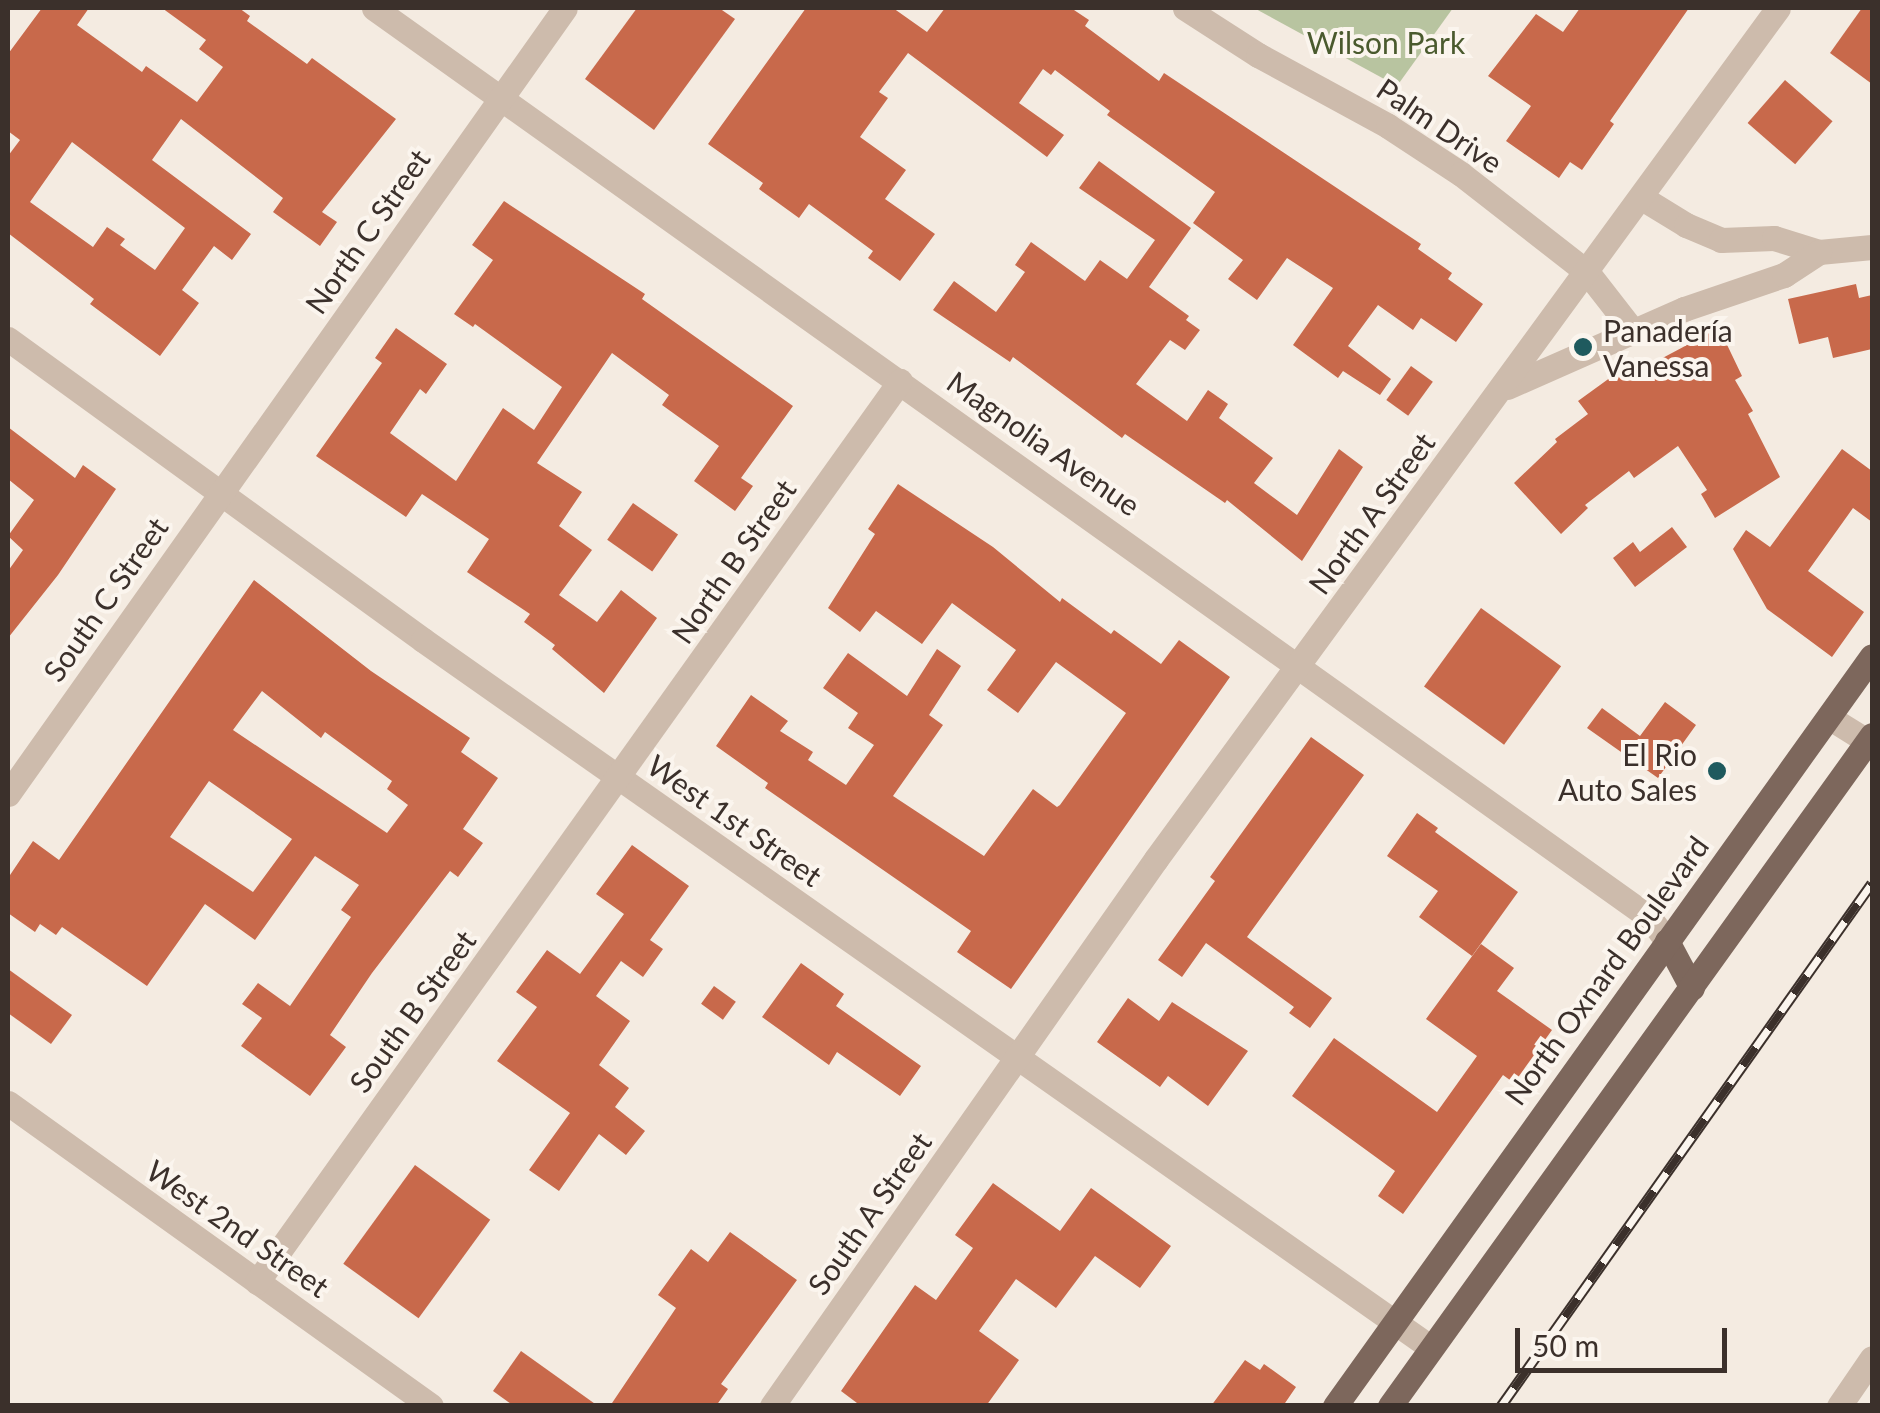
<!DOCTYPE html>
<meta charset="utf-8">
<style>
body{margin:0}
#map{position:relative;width:1880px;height:1413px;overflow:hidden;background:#f4ebe1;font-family:Lato,sans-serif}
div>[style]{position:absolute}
.green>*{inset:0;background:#b8c4a0}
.building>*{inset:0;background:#c8694b;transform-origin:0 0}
.minor>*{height:25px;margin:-12.5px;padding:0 12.5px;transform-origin:12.5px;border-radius:12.5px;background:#cdbbac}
.tertiary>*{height:25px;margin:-12.5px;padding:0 12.5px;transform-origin:12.5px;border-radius:12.5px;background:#cdbbac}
.primary>*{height:25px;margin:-12.5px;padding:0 12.5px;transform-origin:12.5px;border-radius:12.5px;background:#7d675c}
.rail>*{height:11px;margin-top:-5.5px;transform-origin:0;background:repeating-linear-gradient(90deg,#fbf5ee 0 22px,#3b302b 0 44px);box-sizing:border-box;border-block:2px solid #3b302b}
.dots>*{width:28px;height:28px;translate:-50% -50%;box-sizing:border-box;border:5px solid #fbf5ee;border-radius:50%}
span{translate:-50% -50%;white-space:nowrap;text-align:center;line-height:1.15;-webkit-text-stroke:8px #fbf5ee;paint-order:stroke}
.park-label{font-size:30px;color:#4a5a2e}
.street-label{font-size:30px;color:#3b302b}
.poi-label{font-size:30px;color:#3b302b}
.left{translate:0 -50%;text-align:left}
.right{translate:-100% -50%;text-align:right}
.frame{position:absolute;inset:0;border:10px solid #3b302b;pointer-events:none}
.scale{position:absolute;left:1515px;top:1328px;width:212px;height:45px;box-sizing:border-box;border:5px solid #3b302b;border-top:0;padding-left:12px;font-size:30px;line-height:35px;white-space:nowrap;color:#3b302b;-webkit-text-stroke:8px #fbf5ee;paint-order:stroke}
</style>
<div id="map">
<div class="green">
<div style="clip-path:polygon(1254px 8px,1453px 8px,1397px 86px)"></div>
</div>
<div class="building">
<div style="clip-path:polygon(evenodd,42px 8px,89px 8px,77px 25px,142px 72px,146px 66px,197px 102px,223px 67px,199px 49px,206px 40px,162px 8px,239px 8px,250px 16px,247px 21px,307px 64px,312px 58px,396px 119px,322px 212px,337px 222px,320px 246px,273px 212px,283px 198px,181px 119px,152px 160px,251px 234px,232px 260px,214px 246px,182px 290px,199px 303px,160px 356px,90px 304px,94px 299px,8px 233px,8px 156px,20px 140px,8px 131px,8px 54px,42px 8px,72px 142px,185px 228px,155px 270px,120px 245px,125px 239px,107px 227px,93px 247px,30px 202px,72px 142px)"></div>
<div style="clip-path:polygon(637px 8px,719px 8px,735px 19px,654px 130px,585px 79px)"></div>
<div style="clip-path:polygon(806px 8px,893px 8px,927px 32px,945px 8px,1071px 8px,1089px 20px,1085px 26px,1159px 81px,1164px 73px,1421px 244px,1418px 249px,1452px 273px,1448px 279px,1483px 304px,1456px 342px,1421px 318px,1413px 330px,1378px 305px,1348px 346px,1391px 379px,1380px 395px,1343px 371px,1338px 378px,1293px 345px,1333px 288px,1287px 258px,1257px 300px,1228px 279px,1243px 260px,1193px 223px,1215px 192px,1107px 115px,1110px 111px,1055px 70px,1051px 75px,1043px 69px,1019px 103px,1064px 135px,1047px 157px,908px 53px,879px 92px,888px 98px,860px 137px,906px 170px,885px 199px,935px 234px,900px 281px,868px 258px,873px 251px,809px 204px,799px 218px,759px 189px,763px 183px,708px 144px)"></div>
<div style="clip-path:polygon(1580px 8px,1689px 8px,1610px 121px,1614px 124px,1582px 170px,1570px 162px,1559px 178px,1506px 141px,1531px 106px,1488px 76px,1536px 14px,1563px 32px)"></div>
<div style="clip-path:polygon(1862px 8px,1872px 8px,1872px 84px,1830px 53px)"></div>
<div style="left:1785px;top:80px;width:63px;height:57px;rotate:41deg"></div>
<div style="clip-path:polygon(1099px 161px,1191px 228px,1149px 287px,1189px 316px,1186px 320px,1200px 330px,1185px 350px,1170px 340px,1136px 384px,1187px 421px,1208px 390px,1228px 404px,1219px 418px,1273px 458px,1254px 483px,1297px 515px,1339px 449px,1363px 467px,1302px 561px,1227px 500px,1225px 503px,1125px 434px,1122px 438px,1013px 357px,1010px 362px,933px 310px,954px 281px,996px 312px,1025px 272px,1015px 265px,1031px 242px,1085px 281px,1100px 260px,1127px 279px,1155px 240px,1079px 188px)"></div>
<div style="clip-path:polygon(504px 201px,645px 294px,642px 299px,793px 406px,741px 478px,753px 486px,735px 511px,694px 481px,719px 446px,662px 405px,669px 395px,612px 353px,537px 463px,582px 492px,559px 526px,592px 550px,559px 595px,597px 622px,621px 590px,657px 618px,604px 693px,552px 649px,555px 645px,524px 622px,530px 614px,467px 572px,489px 539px,422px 494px,406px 517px,316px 456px,382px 363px,375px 358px,396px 328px,447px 364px,426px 394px,420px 389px,390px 433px,456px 481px,503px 408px,534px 430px,562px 387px,475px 324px,473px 327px,454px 314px,493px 260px,472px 245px)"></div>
<div style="clip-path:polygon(1856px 284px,1859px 298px,1872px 295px,1872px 349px,1833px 358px,1828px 337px,1799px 344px,1788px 299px)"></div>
<div style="clip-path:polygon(1719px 328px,1742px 376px,1735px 380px,1753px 411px,1748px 414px,1780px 477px,1715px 518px,1701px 494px,1707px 490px,1678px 446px,1634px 478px,1629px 471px,1585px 505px,1588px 508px,1561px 534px,1514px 483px,1557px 442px,1555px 439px,1588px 414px,1578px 401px,1618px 372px,1623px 379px)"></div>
<div style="left:1411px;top:366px;width:27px;height:42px;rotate:36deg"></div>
<div style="clip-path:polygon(8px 427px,75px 478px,83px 465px,116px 489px,58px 575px,8px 638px,8px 571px,23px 550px,8px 536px,34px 500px,8px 479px)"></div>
<div style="clip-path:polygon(1842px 449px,1872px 471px,1872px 522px,1853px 508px,1808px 571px,1864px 612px,1832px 657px,1767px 609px,1733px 549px,1746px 530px,1770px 547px)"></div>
<div style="clip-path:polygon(898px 484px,993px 547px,1060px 602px,1062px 598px,1111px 634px,1114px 630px,1161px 664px,1179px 640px,1230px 677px,1011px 989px,957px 952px,971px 931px,765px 788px,768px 783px,716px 746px,751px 695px,788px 721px,780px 731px,813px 752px,808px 760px,846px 785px,874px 745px,848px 728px,858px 713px,823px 688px,848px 653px,907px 696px,937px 649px,961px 666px,929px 715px,943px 725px,893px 796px,984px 856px,1033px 789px,1057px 807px,1060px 805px,1126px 713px,1056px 662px,1018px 713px,987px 690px,1016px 650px,952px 603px,922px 644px,876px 611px,860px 632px,828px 608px,875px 534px,868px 529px)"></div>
<div style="left:633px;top:503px;width:55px;height:45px;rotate:35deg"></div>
<div style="clip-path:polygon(1672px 527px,1687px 547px,1635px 587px,1613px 558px,1633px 542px,1640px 552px)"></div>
<div style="clip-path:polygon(evenodd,254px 580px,371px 671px,470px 738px,461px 752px,498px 778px,463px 829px,483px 843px,458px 877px,450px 871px,372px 973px,330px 1035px,346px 1047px,310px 1096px,241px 1046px,262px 1018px,242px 1004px,258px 983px,290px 1006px,351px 917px,341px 910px,359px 885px,315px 856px,255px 940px,205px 904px,147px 986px,62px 927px,56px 935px,40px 924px,35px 932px,8px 913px,8px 878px,33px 841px,59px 860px,254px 580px,262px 691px,321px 738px,325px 732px,392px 781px,387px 789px,408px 805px,387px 833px,233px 730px,262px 691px,254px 580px,209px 781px,292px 839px,253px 892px,170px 837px,209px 781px)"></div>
<div style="left:1481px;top:608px;width:99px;height:97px;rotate:36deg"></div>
<div style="clip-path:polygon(1665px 702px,1696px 725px,1658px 778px,1587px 728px,1602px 708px,1640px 736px)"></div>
<div style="clip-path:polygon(1311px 737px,1364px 775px,1247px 937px,1332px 998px,1310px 1028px,1289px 1013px,1294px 1007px,1206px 943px,1182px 977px,1158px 960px,1215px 881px,1210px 877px)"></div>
<div style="clip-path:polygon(1417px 813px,1438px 828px,1435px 832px,1518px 892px,1472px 956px,1419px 917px,1438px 891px,1387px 856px)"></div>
<div style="clip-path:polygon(632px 845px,689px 886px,650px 940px,663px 949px,643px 977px,621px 961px,596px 996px,630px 1021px,599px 1065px,629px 1088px,615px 1107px,645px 1131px,626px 1155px,599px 1134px,559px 1191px,529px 1170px,570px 1113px,497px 1061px,537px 1007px,516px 992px,547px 950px,580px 974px,624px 914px,596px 894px)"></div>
<div style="clip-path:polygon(1481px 944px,1514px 968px,1497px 991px,1552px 1030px,1514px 1083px,1503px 1075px,1403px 1214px,1378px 1196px,1395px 1171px,1292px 1096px,1334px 1038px,1437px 1112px,1477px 1056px,1426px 1019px)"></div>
<div style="clip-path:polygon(801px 963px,844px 994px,836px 1006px,921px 1066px,900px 1096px,837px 1052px,829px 1065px,762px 1017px)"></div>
<div style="clip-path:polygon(8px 969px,72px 1015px,51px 1044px,8px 1013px)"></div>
<div style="left:714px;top:986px;width:27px;height:22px;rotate:36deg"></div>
<div style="clip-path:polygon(1128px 998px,1159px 1021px,1172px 1002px,1248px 1051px,1208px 1106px,1168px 1076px,1160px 1087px,1097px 1042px)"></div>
<div style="left:415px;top:1165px;width:93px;height:122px;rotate:36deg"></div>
<div style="clip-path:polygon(993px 1183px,1060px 1231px,1091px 1188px,1171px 1246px,1140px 1288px,1095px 1256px,1056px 1308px,1016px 1279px,979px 1331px,1019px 1360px,986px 1406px,861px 1406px,841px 1391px,915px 1285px,936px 1300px,973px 1248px,955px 1235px)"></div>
<div style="clip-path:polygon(730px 1232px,797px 1280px,721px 1384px,728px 1389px,716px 1406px,610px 1406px,676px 1308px,658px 1295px,691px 1249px,708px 1262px)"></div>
<div style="clip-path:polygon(521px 1351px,598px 1406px,514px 1406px,493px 1391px)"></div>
<div style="clip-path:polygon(1245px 1360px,1260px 1370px,1264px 1364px,1296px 1387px,1283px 1406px,1211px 1406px)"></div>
</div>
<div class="minor">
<div style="left:374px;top:8px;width:1566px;rotate:35.49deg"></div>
<div style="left:1649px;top:917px;width:30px;rotate:53deg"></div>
<div style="left:1185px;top:8px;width:87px;rotate:32.8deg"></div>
<div style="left:1258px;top:55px;width:148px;rotate:28.6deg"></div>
<div style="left:1388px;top:126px;width:87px;rotate:33.3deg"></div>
<div style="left:1461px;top:174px;width:160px;rotate:37.9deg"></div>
<div style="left:1587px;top:272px;width:75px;rotate:52.1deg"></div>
<div style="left:1642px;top:198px;width:52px;rotate:31.5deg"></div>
<div style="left:1686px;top:225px;width:38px;rotate:23deg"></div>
<div style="left:1721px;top:240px;width:53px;rotate:-2.2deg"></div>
<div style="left:1774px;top:238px;width:47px;rotate:17.3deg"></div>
<div style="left:1819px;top:252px;width:53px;rotate:-5.4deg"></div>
<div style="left:8px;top:339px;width:513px;rotate:35.95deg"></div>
<div style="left:423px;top:640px;width:1230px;rotate:35.07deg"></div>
<div style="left:1507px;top:387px;width:193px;rotate:-23.8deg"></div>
<div style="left:1684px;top:309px;width:106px;rotate:-18.8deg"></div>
<div style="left:1784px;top:275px;width:42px;rotate:-33.3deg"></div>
<div style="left:1830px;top:718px;width:49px;rotate:31.8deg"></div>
<div style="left:8px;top:1103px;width:520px;rotate:35.61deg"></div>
<div style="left:257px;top:1282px;width:1107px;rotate:-54.49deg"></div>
<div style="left:772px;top:1406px;width:668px;rotate:-54.93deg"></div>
<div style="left:1156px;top:859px;width:1054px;rotate:-53.84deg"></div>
<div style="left:1839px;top:1406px;width:58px;rotate:-55.5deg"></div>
</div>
<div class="tertiary">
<div style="left:8px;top:794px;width:963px;rotate:-54.68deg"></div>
</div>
<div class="primary">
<div style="left:1667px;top:941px;width:53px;rotate:62deg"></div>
<div style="left:1335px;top:1406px;width:922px;rotate:-54.4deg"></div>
<div style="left:1390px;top:1406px;width:826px;rotate:-54.31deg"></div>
</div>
<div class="rail">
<div style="left:1501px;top:1406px;width:641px;rotate:-54.65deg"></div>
</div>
<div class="dots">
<div style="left:1583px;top:347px;background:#1f5a5e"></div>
<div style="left:1717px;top:771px;background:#1f5a5e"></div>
</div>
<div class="park-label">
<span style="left:1386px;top:42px">Wilson Park</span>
</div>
<div class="street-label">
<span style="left:1440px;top:125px;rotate:34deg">Palm Drive</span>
<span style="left:367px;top:231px;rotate:-55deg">North C Street</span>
<span style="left:1044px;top:443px;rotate:35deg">Magnolia Avenue</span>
<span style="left:1371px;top:513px;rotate:-54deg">North A Street</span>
<span style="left:733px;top:561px;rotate:-55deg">North B Street</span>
<span style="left:105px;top:599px;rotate:-55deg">South C Street</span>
<span style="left:735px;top:820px;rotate:35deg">West 1st Street</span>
<span style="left:1606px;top:970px;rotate:-54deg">North Oxnard Boulevard</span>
<span style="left:412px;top:1011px;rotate:-54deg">South B Street</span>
<span style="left:869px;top:1213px;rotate:-55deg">South A Street</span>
<span style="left:238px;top:1228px;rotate:35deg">West 2nd Street</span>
</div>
<div class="poi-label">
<span class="left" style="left:1603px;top:347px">Panadería<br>Vanessa</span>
<span class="right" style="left:1697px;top:771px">El Rio<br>Auto Sales</span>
</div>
<div class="frame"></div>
<div class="scale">50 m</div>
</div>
